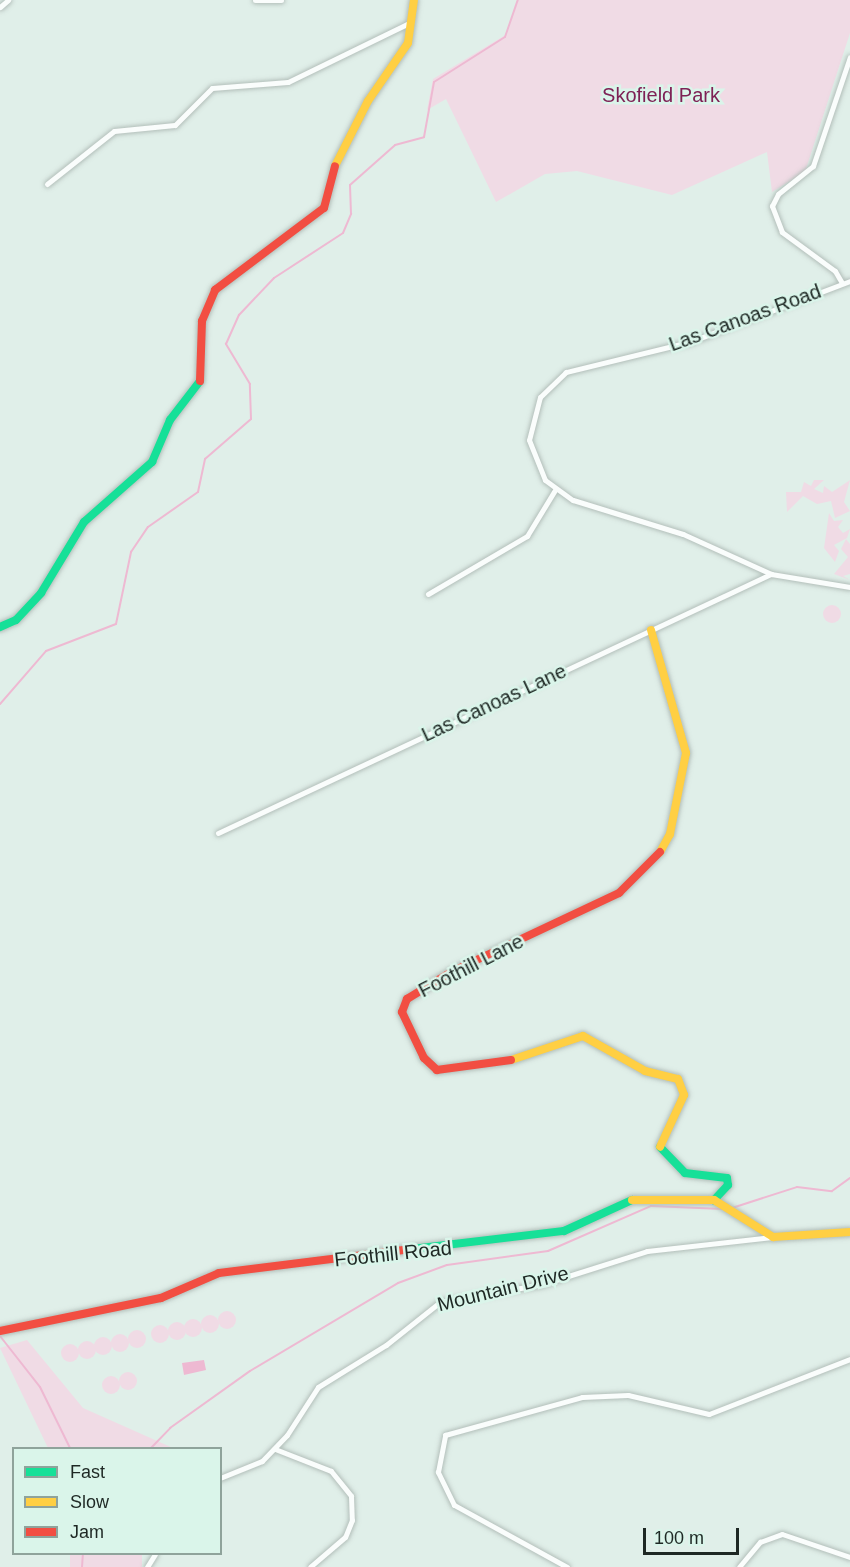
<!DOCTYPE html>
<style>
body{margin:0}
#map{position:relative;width:850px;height:1567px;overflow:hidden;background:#e0efe9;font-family:Helvetica,sans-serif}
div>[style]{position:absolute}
.green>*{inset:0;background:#f0dbe5;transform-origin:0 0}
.round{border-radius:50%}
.water>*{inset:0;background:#eeb9d2}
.stream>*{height:2px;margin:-1px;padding:0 1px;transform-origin:1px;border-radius:1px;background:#eeb9d2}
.roads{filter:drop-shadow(0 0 2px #b3bfba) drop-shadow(0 0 2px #b3bfba)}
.street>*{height:5px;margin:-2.5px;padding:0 2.5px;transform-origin:2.5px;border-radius:2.5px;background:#fafdfc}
.fast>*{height:8px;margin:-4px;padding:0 4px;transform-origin:4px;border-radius:4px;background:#16e098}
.slow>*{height:8px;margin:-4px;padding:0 4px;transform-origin:4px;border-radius:4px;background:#ffcf43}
.jam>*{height:8px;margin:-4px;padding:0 4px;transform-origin:4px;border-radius:4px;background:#f24e42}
span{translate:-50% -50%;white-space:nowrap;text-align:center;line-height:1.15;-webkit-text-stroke:5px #daf5ea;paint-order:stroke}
.park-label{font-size:20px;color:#7e2155}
.street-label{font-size:20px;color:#1e2824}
.legend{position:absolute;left:12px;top:1447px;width:210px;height:108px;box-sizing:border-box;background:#daf5ea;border:2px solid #8fa39b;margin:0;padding:8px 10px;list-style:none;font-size:18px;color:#1e2824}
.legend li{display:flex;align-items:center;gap:12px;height:30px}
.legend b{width:30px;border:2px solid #8fa39b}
.scale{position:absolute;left:643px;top:1528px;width:96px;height:27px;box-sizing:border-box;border:3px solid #1e2824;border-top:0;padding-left:8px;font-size:18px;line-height:21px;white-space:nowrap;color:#1e2824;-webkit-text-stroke:4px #daf5ea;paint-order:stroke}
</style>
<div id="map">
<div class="green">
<div style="clip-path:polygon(518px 0,850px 0,850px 33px,805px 172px,772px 192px,767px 152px,672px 195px,577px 171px,545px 174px,496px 202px,446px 99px,427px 110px,433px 79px,507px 34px)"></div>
<div style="clip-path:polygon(814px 480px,824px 480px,814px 489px,823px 493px,824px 486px,832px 492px,850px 480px,844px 502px,850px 511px,835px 518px,831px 501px,817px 504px,803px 496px,787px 512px,786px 492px,801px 492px,804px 482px,811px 486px)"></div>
<div style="clip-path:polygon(829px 513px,834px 521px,843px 520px,838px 527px,843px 533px,850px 529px,847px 538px,834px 545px,839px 551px,835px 562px,824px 548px)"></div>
<div style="clip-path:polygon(846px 539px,850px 544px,850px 574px,843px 576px,850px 580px,834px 574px,848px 557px,841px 549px)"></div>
<div class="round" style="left:823px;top:605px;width:18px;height:18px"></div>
<div class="round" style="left:218px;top:1311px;width:18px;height:18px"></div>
<div class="round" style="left:201px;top:1315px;width:18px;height:18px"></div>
<div class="round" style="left:184px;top:1319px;width:18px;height:18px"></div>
<div class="round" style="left:168px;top:1322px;width:18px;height:18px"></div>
<div class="round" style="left:151px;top:1325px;width:18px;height:18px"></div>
<div class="round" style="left:128px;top:1330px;width:18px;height:18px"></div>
<div class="round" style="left:111px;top:1334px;width:18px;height:18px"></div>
<div class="round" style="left:94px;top:1337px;width:18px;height:18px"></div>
<div style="clip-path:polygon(27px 1340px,83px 1408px,173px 1448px,48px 1448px,0 1348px)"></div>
<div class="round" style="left:78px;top:1341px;width:18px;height:18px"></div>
<div class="round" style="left:61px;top:1344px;width:18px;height:18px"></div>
<div class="round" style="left:119px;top:1372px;width:18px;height:18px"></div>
<div class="round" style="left:102px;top:1376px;width:18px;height:18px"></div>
<div style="left:70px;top:1554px;width:72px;height:13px"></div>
</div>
<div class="water">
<div style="clip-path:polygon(204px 1360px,206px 1370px,184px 1375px,182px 1363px)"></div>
</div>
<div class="stream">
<div style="left:0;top:704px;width:70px;rotate:-49deg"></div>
<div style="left:46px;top:651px;width:75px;rotate:-21.1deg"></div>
<div style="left:116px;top:624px;width:74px;rotate:-78.2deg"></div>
<div style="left:131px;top:552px;width:30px;rotate:-56deg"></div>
<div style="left:148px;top:527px;width:61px;rotate:-35deg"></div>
<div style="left:198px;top:492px;width:34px;rotate:-78deg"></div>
<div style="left:205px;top:459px;width:61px;rotate:-41deg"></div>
<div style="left:251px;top:419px;width:35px;rotate:-92deg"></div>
<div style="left:250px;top:384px;width:47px;rotate:-121deg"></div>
<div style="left:226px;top:344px;width:32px;rotate:-66deg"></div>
<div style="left:239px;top:315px;width:51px;rotate:-46.6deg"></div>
<div style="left:274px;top:278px;width:82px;rotate:-33.1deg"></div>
<div style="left:343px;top:233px;width:21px;rotate:-67deg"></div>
<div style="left:351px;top:214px;width:29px;rotate:-92deg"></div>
<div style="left:350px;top:185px;width:60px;rotate:-41.6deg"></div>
<div style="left:395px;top:145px;width:30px;rotate:-15deg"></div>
<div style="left:424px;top:137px;width:56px;rotate:-79.7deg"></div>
<div style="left:434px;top:82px;width:84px;rotate:-32.4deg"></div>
<div style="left:505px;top:37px;width:39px;rotate:-71deg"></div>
<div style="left:732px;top:1208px;width:68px;rotate:-17.9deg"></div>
<div style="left:797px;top:1187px;width:35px;rotate:7deg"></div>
<div style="left:832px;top:1191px;width:22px;rotate:-36deg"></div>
<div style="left:0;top:1336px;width:65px;rotate:51.9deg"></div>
<div style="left:40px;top:1387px;width:68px;rotate:63.8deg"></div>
<div style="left:151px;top:1448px;width:28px;rotate:-46deg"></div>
<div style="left:170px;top:1428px;width:98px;rotate:-35.5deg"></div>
<div style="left:250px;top:1371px;width:172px;rotate:-30.7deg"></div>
<div style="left:398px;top:1283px;width:52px;rotate:-20.2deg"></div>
<div style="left:447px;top:1265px;width:102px;rotate:-7.9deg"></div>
<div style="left:548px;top:1251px;width:112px;rotate:-23.6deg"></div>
<div style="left:651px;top:1206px;width:72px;rotate:2.4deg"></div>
<div style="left:82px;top:1567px;width:13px;rotate:-86deg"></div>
</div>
<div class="roads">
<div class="street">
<div style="left:255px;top:0;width:26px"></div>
<div style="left:0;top:7px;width:11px;rotate:-41deg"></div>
<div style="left:47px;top:184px;width:85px;rotate:-38.3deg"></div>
<div style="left:114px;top:131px;width:61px;rotate:-5.6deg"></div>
<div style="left:175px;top:125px;width:52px;rotate:-45deg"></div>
<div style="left:212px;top:88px;width:76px;rotate:-4.5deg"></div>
<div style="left:288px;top:82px;width:137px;rotate:-26deg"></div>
<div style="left:850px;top:281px;width:172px;rotate:159.2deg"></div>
<div style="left:689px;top:342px;width:127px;rotate:166.3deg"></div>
<div style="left:566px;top:372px;width:36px;rotate:136deg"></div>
<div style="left:540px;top:397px;width:44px;rotate:104.3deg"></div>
<div style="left:529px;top:440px;width:43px;rotate:68.2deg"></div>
<div style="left:545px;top:480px;width:34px;rotate:36deg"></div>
<div style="left:573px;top:500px;width:115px;rotate:17.2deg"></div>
<div style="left:683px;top:534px;width:97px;rotate:24.4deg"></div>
<div style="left:771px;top:574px;width:80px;rotate:9.3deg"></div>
<div style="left:842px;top:283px;width:14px;rotate:-120deg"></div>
<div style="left:835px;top:271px;width:66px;rotate:-143.7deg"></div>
<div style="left:782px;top:232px;width:28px;rotate:-111deg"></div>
<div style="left:772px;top:206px;width:13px;rotate:-63deg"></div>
<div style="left:778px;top:194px;width:45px;rotate:-38.7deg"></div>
<div style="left:813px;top:166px;width:115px;rotate:-71.3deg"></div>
<div style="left:428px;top:594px;width:115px;rotate:-30.4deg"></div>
<div style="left:527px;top:536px;width:54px;rotate:-58.7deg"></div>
<div style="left:218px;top:833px;width:611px;rotate:-25.1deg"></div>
<div style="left:275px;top:1449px;width:60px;rotate:21.4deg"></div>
<div style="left:331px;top:1471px;width:32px;rotate:51deg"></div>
<div style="left:351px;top:1496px;width:24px;rotate:88deg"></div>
<div style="left:352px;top:1520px;width:18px;rotate:112deg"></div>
<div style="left:345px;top:1537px;width:46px;rotate:139.4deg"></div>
<div style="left:220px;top:1478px;width:45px;rotate:-22deg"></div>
<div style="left:262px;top:1461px;width:36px;rotate:-46deg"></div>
<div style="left:287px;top:1435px;width:57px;rotate:-57.1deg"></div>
<div style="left:318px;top:1387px;width:80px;rotate:-31.7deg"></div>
<div style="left:386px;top:1345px;width:69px;rotate:-38.5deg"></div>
<div style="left:440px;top:1302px;width:105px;rotate:-9.9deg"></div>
<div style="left:543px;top:1284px;width:109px;rotate:-17.6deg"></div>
<div style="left:647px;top:1251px;width:126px;rotate:-6.4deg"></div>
<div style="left:147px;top:1567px;width:15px;rotate:-58deg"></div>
<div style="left:567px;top:1567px;width:129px;rotate:-151.2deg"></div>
<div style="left:454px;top:1505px;width:37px;rotate:-116deg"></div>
<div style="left:438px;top:1472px;width:38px;rotate:-79deg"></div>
<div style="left:445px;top:1435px;width:142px;rotate:-15.5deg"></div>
<div style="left:582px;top:1397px;width:46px;rotate:-2.5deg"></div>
<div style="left:628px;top:1395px;width:83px;rotate:13.2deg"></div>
<div style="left:709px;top:1414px;width:151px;rotate:-21.3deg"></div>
<div style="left:739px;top:1567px;width:33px;rotate:-50deg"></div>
<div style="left:760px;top:1542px;width:23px;rotate:-20deg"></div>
<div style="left:782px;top:1534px;width:72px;rotate:18.7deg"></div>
</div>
<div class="fast">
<div style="left:0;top:627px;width:17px;rotate:-24deg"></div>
<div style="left:16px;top:620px;width:37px;rotate:-47deg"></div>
<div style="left:41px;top:593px;width:83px;rotate:-58.8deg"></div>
<div style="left:84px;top:522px;width:91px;rotate:-41.4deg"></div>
<div style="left:152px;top:462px;width:46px;rotate:-66.8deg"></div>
<div style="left:170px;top:420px;width:49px;rotate:-52.4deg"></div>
<div style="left:660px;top:1147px;width:36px;rotate:46deg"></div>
<div style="left:685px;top:1173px;width:42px;rotate:6.8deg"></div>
<div style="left:727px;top:1178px;width:7px;rotate:82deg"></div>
<div style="left:728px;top:1185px;width:21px;rotate:133deg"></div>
<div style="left:412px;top:1249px;width:153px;rotate:-6.8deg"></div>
<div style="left:564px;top:1231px;width:75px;rotate:-24.5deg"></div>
</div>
<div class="slow">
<div style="left:335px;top:166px;width:73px;rotate:-63.1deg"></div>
<div style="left:368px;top:101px;width:70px;rotate:-55.4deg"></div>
<div style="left:408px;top:43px;width:43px;rotate:-82.1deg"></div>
<div style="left:651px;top:630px;width:128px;rotate:74.1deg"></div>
<div style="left:686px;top:753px;width:83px;rotate:101.2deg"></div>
<div style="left:670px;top:834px;width:21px;rotate:119deg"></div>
<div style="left:511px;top:1060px;width:76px;rotate:-18.4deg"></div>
<div style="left:583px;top:1036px;width:71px;rotate:29.4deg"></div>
<div style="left:645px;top:1071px;width:34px;rotate:14deg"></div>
<div style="left:678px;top:1079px;width:17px;rotate:69deg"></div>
<div style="left:684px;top:1095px;width:57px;rotate:114.8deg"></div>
<div style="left:632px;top:1200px;width:82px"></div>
<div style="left:714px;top:1200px;width:70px;rotate:32.1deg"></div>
<div style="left:773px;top:1237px;width:77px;rotate:-3.7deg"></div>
</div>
<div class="jam">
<div style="left:200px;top:381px;width:60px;rotate:-88.1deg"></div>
<div style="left:202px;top:321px;width:34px;rotate:-67deg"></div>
<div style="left:215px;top:290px;width:136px;rotate:-37deg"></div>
<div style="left:324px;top:208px;width:43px;rotate:-75.3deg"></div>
<div style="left:511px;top:1060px;width:75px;rotate:172.3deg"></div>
<div style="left:437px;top:1070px;width:18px;rotate:-137deg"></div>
<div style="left:424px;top:1058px;width:51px;rotate:-115.6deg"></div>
<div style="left:402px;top:1012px;width:14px;rotate:-69deg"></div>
<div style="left:407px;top:999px;width:52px;rotate:-31.5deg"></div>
<div style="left:451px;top:972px;width:186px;rotate:-25.2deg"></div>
<div style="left:619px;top:893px;width:58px;rotate:-45deg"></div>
<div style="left:0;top:1331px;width:164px;rotate:-11.6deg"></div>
<div style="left:161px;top:1298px;width:63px;rotate:-23.3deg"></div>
<div style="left:219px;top:1273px;width:194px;rotate:-7.1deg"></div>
</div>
</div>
<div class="park-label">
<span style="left:661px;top:95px">Skofield Park</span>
</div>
<div class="street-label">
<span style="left:745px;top:318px;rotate:-20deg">Las Canoas Road</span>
<span style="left:494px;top:703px;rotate:-25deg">Las Canoas Lane</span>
<span style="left:471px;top:966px;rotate:-27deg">Foothill Lane</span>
<span style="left:393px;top:1254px;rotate:-6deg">Foothill Road</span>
<span style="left:503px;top:1289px;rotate:-14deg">Mountain Drive</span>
</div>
<ul class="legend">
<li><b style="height:8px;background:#16e098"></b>Fast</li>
<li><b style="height:8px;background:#ffcf43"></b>Slow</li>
<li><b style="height:8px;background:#f24e42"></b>Jam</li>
</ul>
<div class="scale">100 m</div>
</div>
